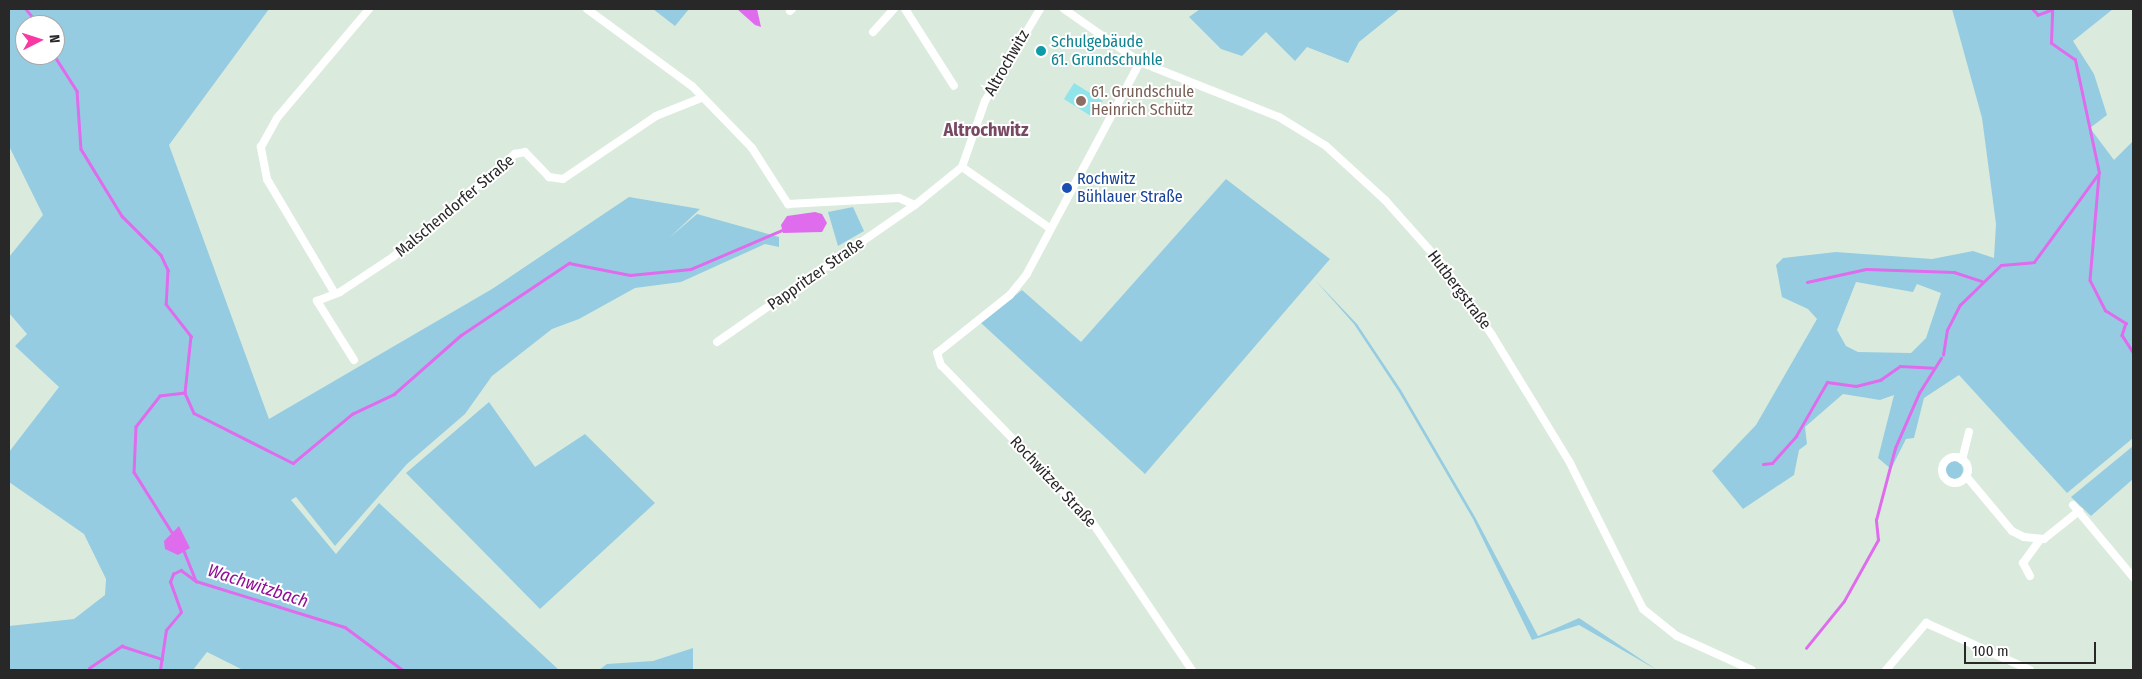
<!DOCTYPE html>
<meta charset="utf-8">
<style>
body{margin:0}
#map{position:relative;width:2142px;height:679px;overflow:hidden;background:#daebdd;font-family:"Fira Sans Condensed",sans-serif}
div>[style]{position:absolute}
.green>*{inset:0;background:#96cce1}
.round{border-radius:50%}
.pitch>*{inset:0;background:#91e4e9;transform-origin:0 0}
.water>*{inset:0;background:#df6ced}
.stream>*{height:2.5px;margin:-1.25px;padding:0 1.25px;transform-origin:1.25px;border-radius:1.25px;background:#df6ced}
.street>*{height:8px;margin:-4px;padding:0 4px;transform-origin:4px;border-radius:4px;background:#fff}
.street>.ring{margin:-4px;padding:0;box-sizing:content-box;background:none;border:8px solid #fff;border-radius:50%}
.dots>*{width:14px;height:14px;translate:-50% -50%;box-sizing:border-box;border:2px solid #fff;border-radius:50%}
span{translate:-50% -50%;white-space:nowrap;text-align:center;line-height:1.15;-webkit-text-stroke:4px #fff;paint-order:stroke}
.culture-label{font-size:16px;color:#0d838f}
.left{translate:0 -50%;text-align:left}
.street-label{font-size:16px;color:#282828}
.education-label{font-size:16px;color:#785e54}
.transit-label{font-size:16px;color:#164399}
.neighbourhood-label{font-size:18px;color:#784963;font-weight:700}
.water-label{font-size:18px;color:#920e96;font-style:italic}
.frame{position:absolute;inset:0;border:10px solid #282828;pointer-events:none}
.north{position:absolute;left:15px;top:15px;width:50px;height:50px;box-sizing:border-box;background:#fff;border:1px solid #a9a9a9;border-radius:50%;rotate:85deg;font-size:14px;font-weight:700;line-height:20px;text-align:center;color:#282828}
.north::after{content:'';display:block;margin:auto;width:18px;height:22px;background:#f839a4;clip-path:polygon(50% 0,100% 100%,50% 72%,0 100%)}
.scale{position:absolute;left:1964px;top:642px;width:132px;height:22px;box-sizing:border-box;border:2px solid #282828;border-top:0;padding-left:6px;font-size:15px;line-height:18px;white-space:nowrap;color:#282828;-webkit-text-stroke:4px #fff;paint-order:stroke}
</style>
<div id="map">
<div class="green">
<div style="clip-path:polygon(evenodd,9px 9px,269px 9px,169px 145px,269px 419px,492px 289px,629px 197px,700px 209px,669px 238px,697px 214px,779px 237px,779px 247px,765px 244px,681px 282px,635px 288px,579px 319px,552px 329px,492px 376px,465px 414px,407px 464px,335px 546px,296px 497px,291px 500px,336px 554px,379px 503px,559px 670px,243px 670px,207px 652px,193px 670px,9px 670px,9px 626px,74px 619px,105px 595px,106px 579px,84px 534px,9px 482px,9px 452px,59px 387px,15px 346px,27px 334px,9px 313px,9px 257px,43px 215px,9px 146px,9px 9px,25px 25px,55px 25px,55px 55px,25px 55px,25px 25px)"></div>
<div style="clip-path:polygon(653px 9px,689px 9px,675px 26px)"></div>
<div style="clip-path:polygon(1200px 9px,1400px 9px,1359px 42px,1348px 63px,1307px 47px,1295px 61px,1266px 32px,1242px 56px,1221px 49px,1189px 17px)"></div>
<div style="clip-path:polygon(evenodd,1952px 9px,2113px 9px,2073px 41px,2094px 74px,2107px 115px,2090px 128px,2114px 160px,2133px 141px,2133px 438px,2067px 493px,1959px 375px,1924px 398px,1914px 438px,1906px 439px,1891px 469px,1878px 458px,1894px 395px,1880px 400px,1843px 394px,1805px 427px,1807px 444px,1799px 450px,1794px 475px,1743px 509px,1712px 471px,1756px 425px,1817px 319px,1808px 309px,1782px 297px,1776px 265px,1783px 258px,1836px 252px,1932px 259px,1973px 251px,1994px 258px,1996px 224px,1982px 118px,1952px 9px,1856px 282px,1913px 292px,1917px 284px,1941px 293px,1926px 338px,1911px 353px,1858px 352px,1846px 346px,1837px 330px,1856px 282px)"></div>
<div style="clip-path:polygon(1226px 179px,1330px 259px,1145px 474px,981px 323px,1022px 290px,1081px 342px)"></div>
<div style="clip-path:polygon(853px 207px,864px 231px,838px 246px,828px 212px)"></div>
<div style="clip-path:polygon(1315px 280px,1357px 324px,1401px 390px,1475px 517px,1538px 636px,1579px 618px,1657px 670px,1579px 625px,1532px 640px,1473px 519px,1399px 392px,1354px 324px)"></div>
<div style="clip-path:polygon(489px 402px,535px 467px,585px 434px,655px 503px,540px 609px,406px 473px)"></div>
<div style="clip-path:polygon(2133px 446px,2133px 479px,2091px 516px,2071px 497px)"></div>
<div class="round" style="left:1945px;top:461px;width:18px;height:18px"></div>
<div style="clip-path:polygon(693px 648px,693px 670px,599px 670px,607px 664px,653px 661px)"></div>
</div>
<div class="pitch">
<div style="left:1074px;top:83px;width:34px;height:19px;rotate:32deg"></div>
</div>
<div class="water">
<div style="clip-path:polygon(737px 9px,757px 9px,761px 27px,755px 25px)"></div>
<div style="clip-path:polygon(815px 212px,822px 214px,827px 223px,822px 232px,783px 233px,781px 225px,787px 216px)"></div>
<div style="clip-path:polygon(179px 526px,190px 548px,178px 555px,165px 549px,164px 541px)"></div>
</div>
<div class="stream">
<div style="left:26px;top:9px;width:21px;rotate:51deg"></div>
<div style="left:54px;top:55px;width:43px;rotate:57.4deg"></div>
<div style="left:77px;top:91px;width:58px;rotate:86.1deg"></div>
<div style="left:81px;top:149px;width:79px;rotate:58.5deg"></div>
<div style="left:122px;top:216px;width:55px;rotate:45deg"></div>
<div style="left:161px;top:255px;width:17px;rotate:65deg"></div>
<div style="left:168px;top:270px;width:34px;rotate:93deg"></div>
<div style="left:166px;top:304px;width:41px;rotate:52deg"></div>
<div style="left:191px;top:336px;width:57px;rotate:96deg"></div>
<div style="left:185px;top:393px;width:25px;rotate:173deg"></div>
<div style="left:160px;top:396px;width:39px;rotate:128deg"></div>
<div style="left:136px;top:427px;width:45px;rotate:92.5deg"></div>
<div style="left:134px;top:472px;width:73px;rotate:57.8deg"></div>
<div style="left:2099px;top:175px;width:105px;rotate:94.9deg"></div>
<div style="left:2090px;top:280px;width:34px;rotate:63deg"></div>
<div style="left:2105px;top:310px;width:25px;rotate:32deg"></div>
<div style="left:2126px;top:323px;width:13px;rotate:108deg"></div>
<div style="left:2122px;top:335px;width:20px;rotate:57deg"></div>
<div style="left:1807px;top:282px;width:60px;rotate:-12.4deg"></div>
<div style="left:1866px;top:269px;width:88px;rotate:2deg"></div>
<div style="left:1954px;top:272px;width:29px;rotate:18deg"></div>
<div style="left:1943px;top:355px;width:25px;rotate:-81deg"></div>
<div style="left:1947px;top:330px;width:28px;rotate:-63deg"></div>
<div style="left:1960px;top:305px;width:57px;rotate:-44.3deg"></div>
<div style="left:2001px;top:265px;width:33px;rotate:-5deg"></div>
<div style="left:2034px;top:262px;width:110px;rotate:-53.9deg"></div>
<div style="left:2099px;top:173px;width:116px;rotate:-102deg"></div>
<div style="left:2075px;top:60px;width:29px;rotate:-145deg"></div>
<div style="left:2051px;top:43px;width:33px;rotate:-88deg"></div>
<div style="left:2052px;top:10px;width:15px;rotate:160deg"></div>
<div style="left:2038px;top:15px;width:8px;rotate:-135deg"></div>
<div style="left:185px;top:393px;width:22px;rotate:66deg"></div>
<div style="left:194px;top:413px;width:111px;rotate:26.8deg"></div>
<div style="left:293px;top:463px;width:77px;rotate:-39.7deg"></div>
<div style="left:352px;top:414px;width:47px;rotate:-25.5deg"></div>
<div style="left:394px;top:394px;width:89px;rotate:-41.4deg"></div>
<div style="left:461px;top:335px;width:130px;rotate:-33.7deg"></div>
<div style="left:569px;top:263px;width:62px;rotate:11.1deg"></div>
<div style="left:630px;top:275px;width:61px;rotate:-5.6deg"></div>
<div style="left:691px;top:269px;width:99px;rotate:-23.2deg"></div>
<div style="left:1763px;top:464px;width:9px;rotate:-6deg"></div>
<div style="left:1772px;top:463px;width:36px;rotate:-48deg"></div>
<div style="left:1796px;top:436px;width:62px;rotate:-60.1deg"></div>
<div style="left:1827px;top:382px;width:29px;rotate:8deg"></div>
<div style="left:1856px;top:386px;width:25px;rotate:-14deg"></div>
<div style="left:1880px;top:380px;width:24px;rotate:-35deg"></div>
<div style="left:1900px;top:366px;width:33px;rotate:3deg"></div>
<div style="left:184px;top:551px;width:32px;rotate:68deg"></div>
<div style="left:196px;top:581px;width:156px;rotate:17.2deg"></div>
<div style="left:345px;top:627px;width:72px;rotate:36.6deg"></div>
<div style="left:1806px;top:648px;width:60px;rotate:-51deg"></div>
<div style="left:1844px;top:601px;width:70px;rotate:-60.9deg"></div>
<div style="left:1878px;top:540px;width:20px;rotate:-96deg"></div>
<div style="left:1876px;top:520px;width:74px;rotate:-75.2deg"></div>
<div style="left:1895px;top:448px;width:60px;rotate:-66.4deg"></div>
<div style="left:1919px;top:393px;width:41px;rotate:-57.8deg"></div>
<div style="left:89px;top:668px;width:40px;rotate:-34deg"></div>
<div style="left:122px;top:646px;width:42px;rotate:18deg"></div>
<div style="left:160px;top:670px;width:40px;rotate:-81.5deg"></div>
<div style="left:166px;top:630px;width:23px;rotate:-50deg"></div>
<div style="left:181px;top:612px;width:32px;rotate:-110deg"></div>
<div style="left:170px;top:582px;width:9px;rotate:-69deg"></div>
<div style="left:173px;top:574px;width:9px;rotate:-27deg"></div>
<div style="left:181px;top:570px;width:19px;rotate:36deg"></div>
</div>
<div class="street">
<div style="left:587px;top:9px;width:130px;rotate:36.3deg"></div>
<div style="left:692px;top:86px;width:86px;rotate:45.9deg"></div>
<div style="left:752px;top:148px;width:67px;rotate:57.3deg"></div>
<div style="left:788px;top:204px;width:111px;rotate:-3.1deg"></div>
<div style="left:899px;top:198px;width:17px;rotate:24deg"></div>
<div style="left:905px;top:9px;width:91px;rotate:57.5deg"></div>
<div style="left:1064px;top:9px;width:93px;rotate:34.9deg"></div>
<div style="left:1140px;top:62px;width:149px;rotate:21.6deg"></div>
<div style="left:1279px;top:117px;width:55px;rotate:31.7deg"></div>
<div style="left:1326px;top:146px;width:80px;rotate:42.5deg"></div>
<div style="left:1385px;top:200px;width:87px;rotate:48.3deg"></div>
<div style="left:1443px;top:265px;width:85px;rotate:55deg"></div>
<div style="left:1492px;top:335px;width:150px;rotate:58.6deg"></div>
<div style="left:1570px;top:463px;width:163px;rotate:63.4deg"></div>
<div style="left:1643px;top:609px;width:43px;rotate:38.5deg"></div>
<div style="left:1677px;top:636px;width:82px;rotate:24.4deg"></div>
<div style="left:790px;top:11px;width:3px;rotate:-45deg"></div>
<div style="left:873px;top:32px;width:31px;rotate:-48deg"></div>
<div style="left:1140px;top:62px;width:240px;rotate:118.1deg"></div>
<div style="left:1027px;top:274px;width:27px;rotate:129deg"></div>
<div style="left:1010px;top:295px;width:93px;rotate:141.5deg"></div>
<div style="left:937px;top:353px;width:13px;rotate:72deg"></div>
<div style="left:941px;top:365px;width:211px;rotate:45.8deg"></div>
<div style="left:1088px;top:516px;width:186px;rotate:56deg"></div>
<div style="left:962px;top:167px;width:105px;rotate:34.9deg"></div>
<div style="left:334px;top:292px;width:131px;rotate:-120.7deg"></div>
<div style="left:267px;top:179px;width:33px;rotate:-101deg"></div>
<div style="left:261px;top:147px;width:33px;rotate:-61deg"></div>
<div style="left:277px;top:118px;width:143px;rotate:-49.8deg"></div>
<div style="left:717px;top:342px;width:241px;rotate:-34.7deg"></div>
<div style="left:915px;top:205px;width:60px;rotate:-39deg"></div>
<div style="left:962px;top:167px;width:70px;rotate:-70.8deg"></div>
<div style="left:985px;top:101px;width:107px;rotate:-59.1deg"></div>
<div style="left:354px;top:360px;width:70px;rotate:-122.1deg"></div>
<div style="left:317px;top:301px;width:25px;rotate:-21deg"></div>
<div style="left:340px;top:292px;width:64px;rotate:-33.4deg"></div>
<div style="left:393px;top:257px;width:160px;rotate:-40.2deg"></div>
<div style="left:515px;top:154px;width:10px;rotate:-11deg"></div>
<div style="left:525px;top:152px;width:35px;rotate:46deg"></div>
<div style="left:549px;top:177px;width:14px;rotate:8deg"></div>
<div style="left:563px;top:179px;width:112px;rotate:-34.1deg"></div>
<div style="left:656px;top:116px;width:48px;rotate:-21.8deg"></div>
<div class="ring" style="left:1942px;top:457px;width:18px;height:18px"></div>
<div style="left:1962px;top:460px;width:29px;rotate:-76deg"></div>
<div style="left:1966px;top:476px;width:72px;rotate:50.1deg"></div>
<div style="left:2012px;top:531px;width:13px;rotate:27deg"></div>
<div style="left:2024px;top:537px;width:20px;rotate:6deg"></div>
<div style="left:2044px;top:539px;width:45px;rotate:-38.7deg"></div>
<div style="left:2073px;top:505px;width:94px;rotate:50.2deg"></div>
<div style="left:2030px;top:576px;width:15px;rotate:-118deg"></div>
<div style="left:2023px;top:563px;width:29px;rotate:-54deg"></div>
<div style="left:1886px;top:670px;width:62px;rotate:-49.6deg"></div>
<div style="left:1926px;top:623px;width:114px;rotate:24.3deg"></div>
</div>
<div class="dots">
<div style="left:1041px;top:51px;background:#0f9aa8"></div>
<div style="left:1081px;top:101px;background:#8d6e63"></div>
<div style="left:1067px;top:188px;background:#1a4fb4"></div>
</div>
<div class="culture-label">
<span class="left" style="left:1051px;top:51px">Schulgebäude<br>61. Grundschuhle</span>
</div>
<div class="street-label">
<span style="left:1007px;top:63px;rotate:-60deg">Altrochwitz</span>
<span style="left:455px;top:206px;rotate:-40deg">Malschendorfer Straße</span>
<span style="left:816px;top:274px;rotate:-35deg">Pappritzer Straße</span>
<span style="left:1459px;top:290px;rotate:53deg">Hutbergstraße</span>
<span style="left:1053px;top:482px;rotate:47deg">Rochwitzer Straße</span>
</div>
<div class="education-label">
<span class="left" style="left:1091px;top:101px">61. Grundschule<br>Heinrich Schütz</span>
</div>
<div class="transit-label">
<span class="left" style="left:1077px;top:188px">Rochwitz<br>Bühlauer Straße</span>
</div>
<div class="neighbourhood-label">
<span style="left:986px;top:130px">Altrochwitz</span>
</div>
<div class="water-label">
<span style="left:258px;top:586px;rotate:18deg">Wachwitzbach</span>
</div>
<div class="frame"></div>
<div class="north">N</div>
<div class="scale">100 m</div>
</div>
